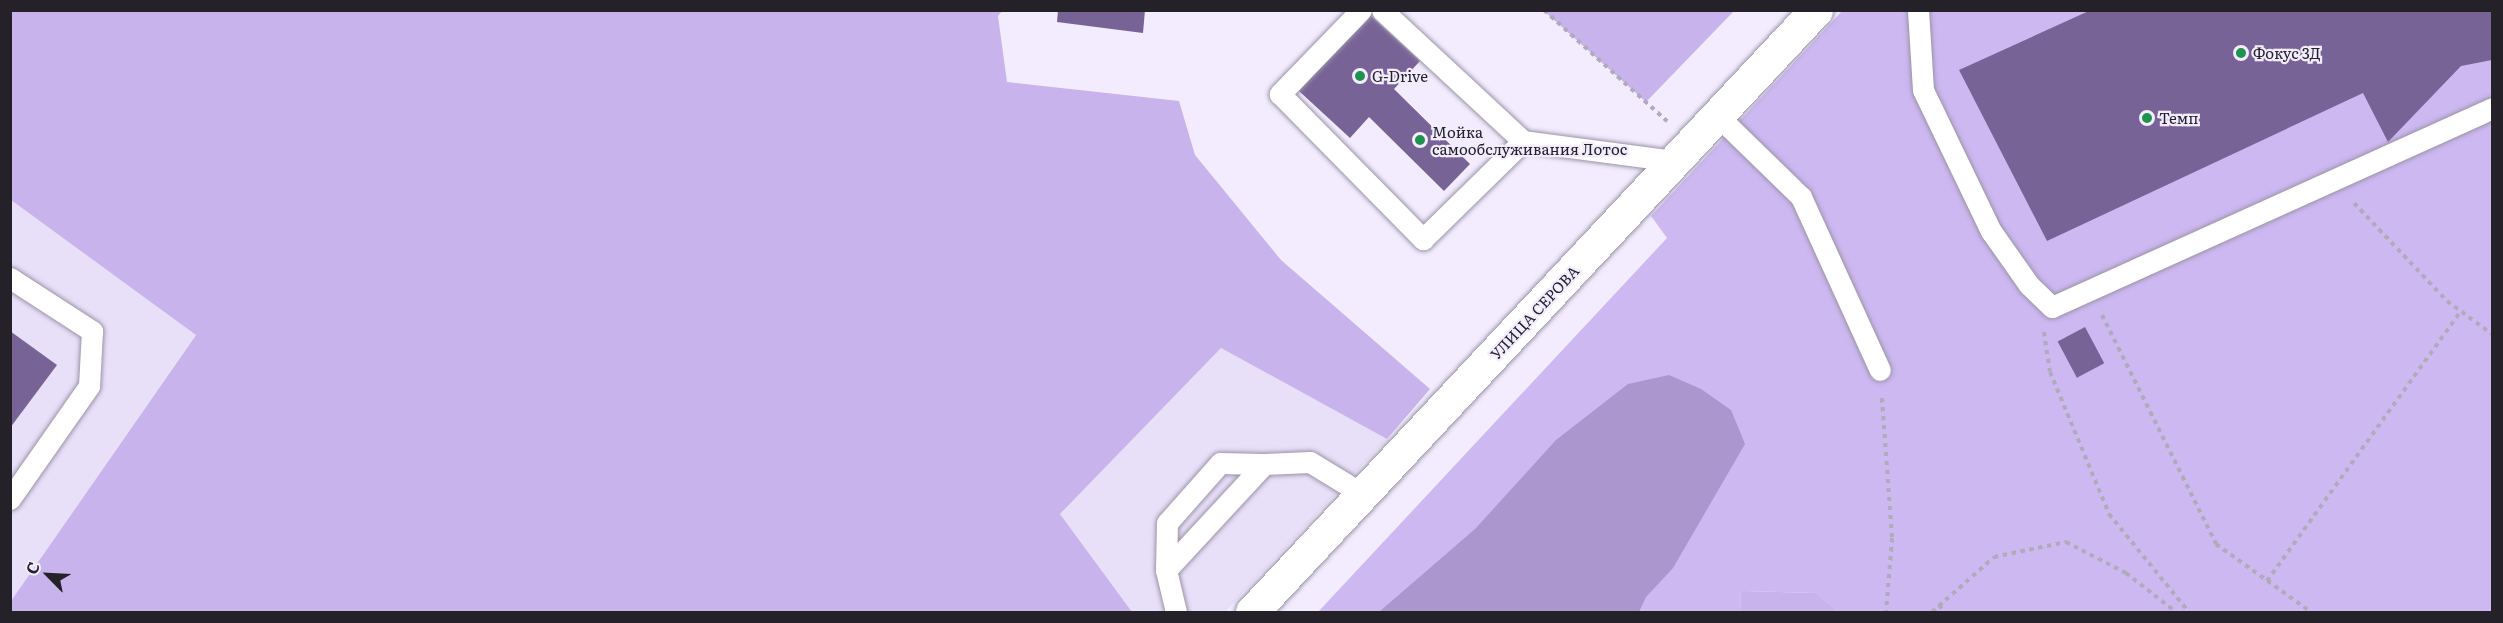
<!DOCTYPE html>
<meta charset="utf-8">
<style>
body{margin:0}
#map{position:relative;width:2503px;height:623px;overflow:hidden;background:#f2ecfe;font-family:Literata,serif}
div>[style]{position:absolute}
.built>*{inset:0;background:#e8dff8}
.green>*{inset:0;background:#cdb8f1}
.forest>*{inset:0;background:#c9b3ec}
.water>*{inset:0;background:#ab96ce}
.building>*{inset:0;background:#786397;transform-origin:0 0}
.path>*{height:4px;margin-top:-2px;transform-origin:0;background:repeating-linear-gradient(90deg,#b0abba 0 4.5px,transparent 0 9px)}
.roads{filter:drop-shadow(0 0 2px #9b93a8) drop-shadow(0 0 2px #9b93a8)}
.lane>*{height:21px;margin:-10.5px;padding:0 10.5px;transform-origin:10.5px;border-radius:10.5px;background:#fff}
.secondary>*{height:33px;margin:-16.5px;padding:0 16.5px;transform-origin:16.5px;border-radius:16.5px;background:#fff}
.dots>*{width:16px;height:16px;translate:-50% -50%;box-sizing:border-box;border:3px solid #f2ecfe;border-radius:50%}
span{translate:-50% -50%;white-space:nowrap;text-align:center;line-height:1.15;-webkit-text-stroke:4.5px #f2ecfe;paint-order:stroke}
.poi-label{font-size:15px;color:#242129}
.left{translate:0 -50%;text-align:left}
.street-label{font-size:15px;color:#242129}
.frame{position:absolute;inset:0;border:12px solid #242129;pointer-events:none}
.north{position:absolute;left:18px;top:545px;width:60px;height:60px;-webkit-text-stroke:4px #f2ecfe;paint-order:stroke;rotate:294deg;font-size:16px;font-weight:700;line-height:24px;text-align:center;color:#242129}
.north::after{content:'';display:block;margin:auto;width:21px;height:27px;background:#242129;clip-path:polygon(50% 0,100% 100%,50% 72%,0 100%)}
</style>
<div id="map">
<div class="built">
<div style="clip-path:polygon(11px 200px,196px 334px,11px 601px)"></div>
<div style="clip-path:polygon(1221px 348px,1387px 439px,1225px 612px,1132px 612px,1060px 514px)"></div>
</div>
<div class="green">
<div style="clip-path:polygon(1842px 11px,2492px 11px,2492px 612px,1838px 612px,1817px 593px,1741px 591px,1740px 612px,1318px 612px,1667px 238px,1651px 216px)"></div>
</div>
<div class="forest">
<div style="clip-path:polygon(11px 10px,1002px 11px,998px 16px,1007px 82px,1179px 101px,1195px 155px,1281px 260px,1430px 389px,1387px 439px,1221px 348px,1060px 514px,1132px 612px,11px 612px,11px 601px,196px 335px,11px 200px)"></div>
<div style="clip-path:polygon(1544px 11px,1734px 11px,1646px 102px)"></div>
<div style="clip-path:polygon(1741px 591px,1817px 593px,1838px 612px,1740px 612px)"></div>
</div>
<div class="water">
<div style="clip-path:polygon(1669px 375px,1701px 389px,1731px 410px,1745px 444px,1673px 568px,1646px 597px,1639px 612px,1379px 612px,1475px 529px,1556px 440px,1628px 384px)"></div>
</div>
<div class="building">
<div style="clip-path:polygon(1058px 10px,1145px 10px,1143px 33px,1057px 22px)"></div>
<div style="clip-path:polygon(2091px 10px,2492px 10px,2492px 60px,2461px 66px,2388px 142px,2363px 93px,2047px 241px,1959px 70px)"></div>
<div style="clip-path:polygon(1369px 14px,1420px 61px,1394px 89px,1470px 164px,1444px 191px,1369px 117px,1350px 138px,1299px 91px)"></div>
<div style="left:2085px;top:327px;width:41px;height:31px;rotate:62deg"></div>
<div style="clip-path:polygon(10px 331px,57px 365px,10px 428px)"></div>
</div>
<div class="path">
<div style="left:1544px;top:10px;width:166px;rotate:42.1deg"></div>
<div style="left:2354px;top:203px;width:135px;rotate:46.5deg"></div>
<div style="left:2447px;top:301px;width:56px;rotate:36.3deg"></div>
<div style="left:2102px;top:315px;width:256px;rotate:63.5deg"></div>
<div style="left:2216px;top:544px;width:117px;rotate:35.6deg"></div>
<div style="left:2044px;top:332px;width:40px;rotate:81.5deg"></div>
<div style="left:2050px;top:372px;width:154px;rotate:67.4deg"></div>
<div style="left:2109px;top:514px;width:127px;rotate:50.8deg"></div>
<div style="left:1882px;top:398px;width:140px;rotate:85.9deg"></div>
<div style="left:1892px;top:538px;width:74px;rotate:94.6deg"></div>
<div style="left:2267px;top:581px;width:332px;rotate:-54.3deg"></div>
<div style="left:1939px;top:605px;width:9px;rotate:54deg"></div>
<div style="left:1932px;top:612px;width:83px;rotate:-41.6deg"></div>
<div style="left:1994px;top:557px;width:74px;rotate:-11.8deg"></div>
<div style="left:2066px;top:542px;width:68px;rotate:27.3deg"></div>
<div style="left:2126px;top:573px;width:63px;rotate:38deg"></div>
</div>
<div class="roads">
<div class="lane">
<div style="left:1361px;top:10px;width:117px;rotate:134deg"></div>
<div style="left:1280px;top:94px;width:204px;rotate:45.4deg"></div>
<div style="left:1423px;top:239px;width:140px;rotate:-44.4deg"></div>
<div style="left:1382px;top:10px;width:192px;rotate:42.9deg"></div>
<div style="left:1523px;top:141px;width:153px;rotate:7.5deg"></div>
<div style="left:1918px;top:10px;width:80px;rotate:86.4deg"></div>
<div style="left:1923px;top:90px;width:157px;rotate:64.3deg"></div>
<div style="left:1991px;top:231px;width:66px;rotate:54.9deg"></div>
<div style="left:2029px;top:285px;width:32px;rotate:44deg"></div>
<div style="left:2052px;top:307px;width:483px;rotate:-24.3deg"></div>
<div style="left:1718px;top:116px;width:116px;rotate:44.3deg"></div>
<div style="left:1801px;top:197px;width:190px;rotate:65.5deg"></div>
<div style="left:10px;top:278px;width:98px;rotate:32.9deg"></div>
<div style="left:92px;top:331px;width:55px;rotate:93.1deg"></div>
<div style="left:89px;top:386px;width:138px;rotate:125deg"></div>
<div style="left:1166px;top:570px;width:47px;rotate:-88.8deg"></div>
<div style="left:1167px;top:523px;width:80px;rotate:-48.5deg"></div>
<div style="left:1220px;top:463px;width:44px;rotate:1.3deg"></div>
<div style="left:1176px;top:612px;width:43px;rotate:-103.4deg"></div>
<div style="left:1166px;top:570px;width:144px;rotate:-47.2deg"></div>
<div style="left:1264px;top:464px;width:46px;rotate:-2.5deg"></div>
<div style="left:1310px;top:462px;width:63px;rotate:31.4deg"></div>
</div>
<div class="secondary">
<div style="left:1252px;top:612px;width:825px;rotate:-46.87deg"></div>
</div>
</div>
<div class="dots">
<div style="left:2241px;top:53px;background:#1f934e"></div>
<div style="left:1360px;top:76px;background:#1f934e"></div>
<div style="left:2147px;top:118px;background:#1f934e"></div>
<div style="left:1420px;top:140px;background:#1f934e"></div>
</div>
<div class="poi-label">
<span class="left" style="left:2253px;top:53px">Фокус 3Д</span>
<span class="left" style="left:1372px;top:76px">G-Drive</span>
<span class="left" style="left:2159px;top:118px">Темп</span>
<span class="left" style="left:1432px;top:140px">Мойка<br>самообслуживания Лотос</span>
</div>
<div class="street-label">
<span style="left:1534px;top:312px;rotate:-47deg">УЛИЦА СЕРОВА</span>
</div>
<div class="frame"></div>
<div class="north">С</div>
</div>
